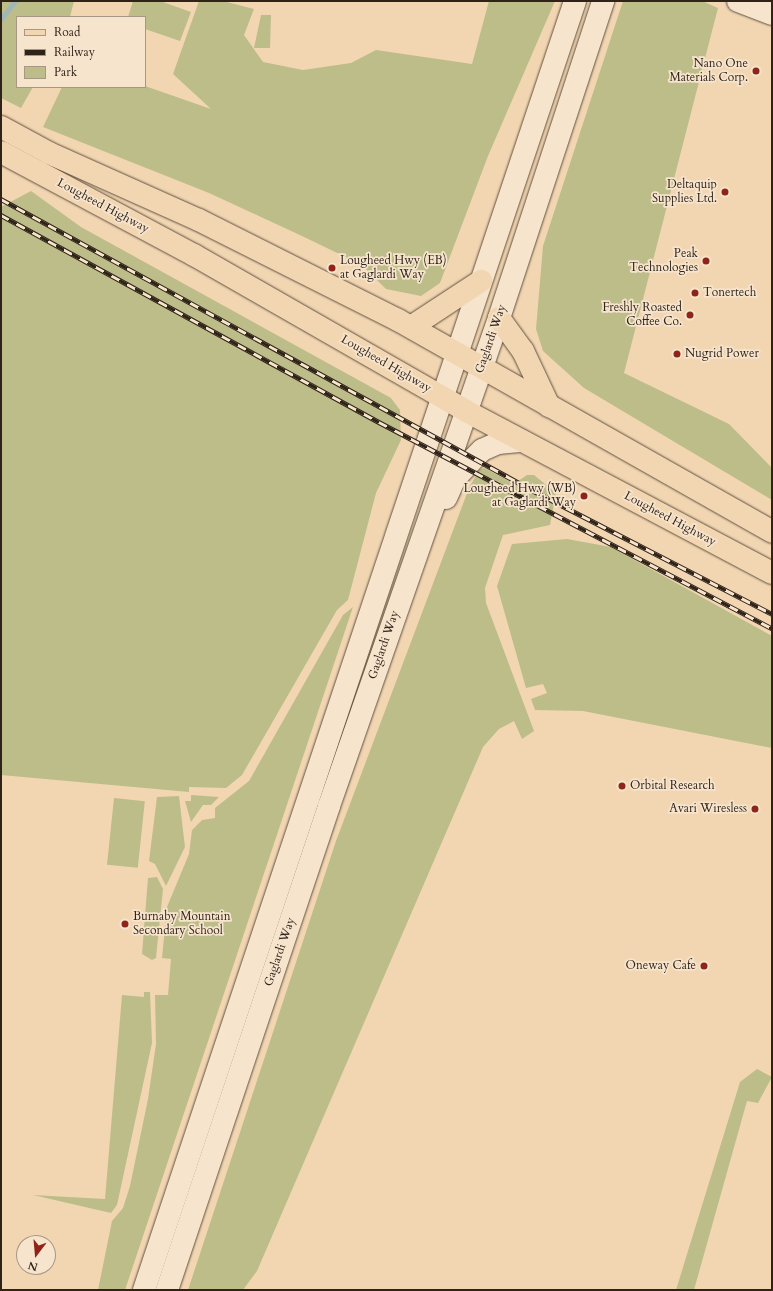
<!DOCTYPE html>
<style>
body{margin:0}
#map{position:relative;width:773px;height:1291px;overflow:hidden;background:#f2d6b2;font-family:Cardo,serif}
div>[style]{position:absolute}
.green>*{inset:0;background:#bdbd8a;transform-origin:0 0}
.stream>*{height:5px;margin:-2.5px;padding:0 2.5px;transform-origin:2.5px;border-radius:2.5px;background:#a0b6b7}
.roads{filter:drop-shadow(0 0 1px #60503f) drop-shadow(0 0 1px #60503f)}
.tertiary>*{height:22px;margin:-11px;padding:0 11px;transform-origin:11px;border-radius:11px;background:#f7e4cd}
.secondary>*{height:22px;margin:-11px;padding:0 11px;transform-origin:11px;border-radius:11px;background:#f7e4cd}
.primary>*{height:22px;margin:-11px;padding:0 11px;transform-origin:11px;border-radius:11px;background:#f2d6b2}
.rail>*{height:4.5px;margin-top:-2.25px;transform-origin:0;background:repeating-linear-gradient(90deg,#f7e4cd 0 9px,#2f2319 0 18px);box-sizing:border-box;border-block:1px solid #2f2319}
.dots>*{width:11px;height:11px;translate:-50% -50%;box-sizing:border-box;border:2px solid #f7e4cd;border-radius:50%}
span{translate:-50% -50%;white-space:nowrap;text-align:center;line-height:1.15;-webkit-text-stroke:3.5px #f7e4cd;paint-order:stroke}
.poi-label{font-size:12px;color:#2f2319}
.right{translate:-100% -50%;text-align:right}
.left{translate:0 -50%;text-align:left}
.street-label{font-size:12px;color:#2f2319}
.frame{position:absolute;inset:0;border:2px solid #2f2319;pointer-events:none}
.legend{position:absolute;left:16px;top:16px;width:130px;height:72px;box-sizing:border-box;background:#f7e4cd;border:1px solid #a79785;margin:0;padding:5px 7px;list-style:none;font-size:12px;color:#2f2319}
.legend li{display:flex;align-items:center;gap:8px;height:20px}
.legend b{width:20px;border:1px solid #a79785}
.north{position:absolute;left:16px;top:1235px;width:40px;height:40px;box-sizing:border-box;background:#f7e4cd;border:1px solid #a79785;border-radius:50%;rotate:196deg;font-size:11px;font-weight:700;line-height:16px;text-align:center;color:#2f2319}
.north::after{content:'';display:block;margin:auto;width:14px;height:18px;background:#8f2418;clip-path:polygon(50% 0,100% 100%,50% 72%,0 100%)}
</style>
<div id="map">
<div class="green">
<div style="clip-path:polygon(1px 1px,74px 1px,70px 17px,17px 17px,17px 87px,33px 87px,21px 108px,1px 98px)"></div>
<div style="clip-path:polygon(133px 1px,160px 1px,191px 12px,180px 41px,145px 29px,145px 17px,128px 17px)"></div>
<div style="clip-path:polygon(199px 1px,223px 1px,254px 9px,244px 35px,263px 62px,303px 70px,351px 63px,376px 50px,472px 64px,489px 1px,555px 1px,488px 156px,440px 283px,421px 296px,386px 289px,362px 265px,302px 236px,209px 193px,43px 127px,62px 87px,145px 86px,211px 109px,173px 74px)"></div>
<div style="clip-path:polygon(623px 1px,702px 1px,718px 8px,624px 373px,729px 424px,772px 468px,772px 500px,584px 388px,543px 351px,536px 329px,543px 246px)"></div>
<div style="clip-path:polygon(261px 15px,271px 15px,270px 48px,254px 48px)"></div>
<div style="clip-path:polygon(31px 191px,81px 227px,391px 398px,400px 410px,401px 440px,376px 493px,348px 600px,337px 610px,242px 775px,226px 788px,189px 787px,189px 792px,1px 775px,1px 207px)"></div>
<div style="clip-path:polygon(485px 468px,514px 484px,527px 475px,534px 475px,556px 493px,550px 525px,503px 535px,485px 588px,486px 603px,534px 731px,522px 739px,514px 721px,499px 729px,483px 747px,257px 1271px,243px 1290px,188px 1290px,336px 841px,469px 488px,479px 470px)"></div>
<div style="clip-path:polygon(567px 539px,611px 547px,772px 636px,772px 748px,583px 711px,535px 710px,531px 699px,547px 693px,543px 684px,526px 688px,497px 586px,512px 544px)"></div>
<div style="clip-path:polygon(353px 607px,125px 1290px,98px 1290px,112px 1221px,123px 1208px,130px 1186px,148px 1099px,156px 1044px,155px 995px,168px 995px,171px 959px,162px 958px,167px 907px,189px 854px,192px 830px,202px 820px,215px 818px,215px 808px,249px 781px,343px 615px)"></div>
<div style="clip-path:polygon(191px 795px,219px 797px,211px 805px,203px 805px,191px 822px,185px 801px,191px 801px)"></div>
<div style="clip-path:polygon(179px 796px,185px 847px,166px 886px,155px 864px,149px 861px,157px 797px)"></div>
<div style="left:114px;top:798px;width:31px;height:67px;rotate:6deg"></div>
<div style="clip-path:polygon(157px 877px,163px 889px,156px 958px,152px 960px,142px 954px,148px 878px)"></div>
<div style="clip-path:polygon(144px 992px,150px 992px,152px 1043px,117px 1205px,111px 1213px,33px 1195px,105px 1199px,122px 995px,144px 997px)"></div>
<div style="clip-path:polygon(757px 1069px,772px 1077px,758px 1103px,747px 1101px,694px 1290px,676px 1290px,740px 1082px)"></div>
</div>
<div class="stream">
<div style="left:1px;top:19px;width:23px;rotate:-52deg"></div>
</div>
<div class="roads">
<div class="tertiary">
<div style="left:738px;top:1px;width:36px;rotate:21deg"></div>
</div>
<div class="secondary">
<div style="left:446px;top:498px;width:22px;rotate:-66deg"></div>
<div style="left:455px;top:478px;width:39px;rotate:-46deg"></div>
<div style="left:482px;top:450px;width:17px;rotate:-24deg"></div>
<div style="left:498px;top:443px;width:24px;rotate:-5deg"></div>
<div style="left:144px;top:1290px;width:1359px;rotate:-71.51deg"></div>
<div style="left:167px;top:1290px;width:510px;rotate:-71.49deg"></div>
<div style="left:329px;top:806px;width:517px;rotate:-70.79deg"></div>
<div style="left:499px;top:318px;width:334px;rotate:-71.8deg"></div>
</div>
<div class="primary">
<div style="left:1px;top:127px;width:55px;rotate:28.4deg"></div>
<div style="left:49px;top:153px;width:164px;rotate:24.1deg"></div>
<div style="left:199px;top:220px;width:223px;rotate:26.7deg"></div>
<div style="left:398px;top:320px;width:430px;rotate:29.5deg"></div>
<div style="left:1px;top:152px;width:219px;rotate:28.1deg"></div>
<div style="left:194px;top:255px;width:314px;rotate:29.8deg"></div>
<div style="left:466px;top:411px;width:346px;rotate:27.9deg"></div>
<div style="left:499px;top:318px;width:41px;rotate:54deg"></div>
<div style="left:523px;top:351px;width:61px;rotate:64.7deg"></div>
<div style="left:411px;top:327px;width:84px;rotate:-33.3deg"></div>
</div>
</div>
<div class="rail">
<div style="left:1px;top:199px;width:608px;rotate:28.72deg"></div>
<div style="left:534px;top:491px;width:268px;rotate:27.3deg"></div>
<div style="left:1px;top:215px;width:431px;rotate:28.7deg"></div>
<div style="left:379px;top:422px;width:444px;rotate:27.7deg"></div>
</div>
<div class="dots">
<div style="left:756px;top:71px;background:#8f2418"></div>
<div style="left:725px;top:192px;background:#8f2418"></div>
<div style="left:706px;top:261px;background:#8f2418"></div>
<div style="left:332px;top:268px;background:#8f2418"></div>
<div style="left:695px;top:293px;background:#8f2418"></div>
<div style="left:690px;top:315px;background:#8f2418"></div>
<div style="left:677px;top:354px;background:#8f2418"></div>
<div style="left:584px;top:496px;background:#8f2418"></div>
<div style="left:622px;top:786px;background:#8f2418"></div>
<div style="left:755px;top:809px;background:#8f2418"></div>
<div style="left:125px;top:924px;background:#8f2418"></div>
<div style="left:704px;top:966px;background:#8f2418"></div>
</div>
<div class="poi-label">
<span class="right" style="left:748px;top:71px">Nano One<br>Materials Corp.</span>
<span class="right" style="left:717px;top:192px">Deltaquip<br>Supplies Ltd.</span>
<span class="right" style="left:698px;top:261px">Peak<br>Technologies</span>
<span class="left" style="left:340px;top:268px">Lougheed Hwy (EB)<br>at Gaglardi Way</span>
<span class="left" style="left:703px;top:293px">Tonertech</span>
<span class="right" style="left:682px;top:315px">Freshly Roasted<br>Coffee Co.</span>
<span class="left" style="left:685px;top:354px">Nugrid Power</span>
<span class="right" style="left:576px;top:496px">Lougheed Hwy (WB)<br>at Gaglardi Way</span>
<span class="left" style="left:630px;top:786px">Orbital Research</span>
<span class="right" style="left:747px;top:809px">Avari Wiresless</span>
<span class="left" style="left:133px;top:924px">Burnaby Mountain<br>Secondary School</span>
<span class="right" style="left:696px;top:966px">Oneway Cafe</span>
</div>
<div class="street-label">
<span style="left:103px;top:206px;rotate:28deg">Lougheed Highway</span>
<span style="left:491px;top:339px;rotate:-71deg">Gaglardi Way</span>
<span style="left:386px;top:364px;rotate:30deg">Lougheed Highway</span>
<span style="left:670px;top:519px;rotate:28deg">Lougheed Highway</span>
<span style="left:384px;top:645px;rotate:-71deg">Gaglardi Way</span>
<span style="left:280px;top:952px;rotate:-71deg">Gaglardi Way</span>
</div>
<div class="frame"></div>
<ul class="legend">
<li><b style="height:5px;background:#f2d6b2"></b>Road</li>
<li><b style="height:5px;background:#2f2319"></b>Railway</li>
<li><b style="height:11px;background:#bdbd8a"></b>Park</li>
</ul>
<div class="north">N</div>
</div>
